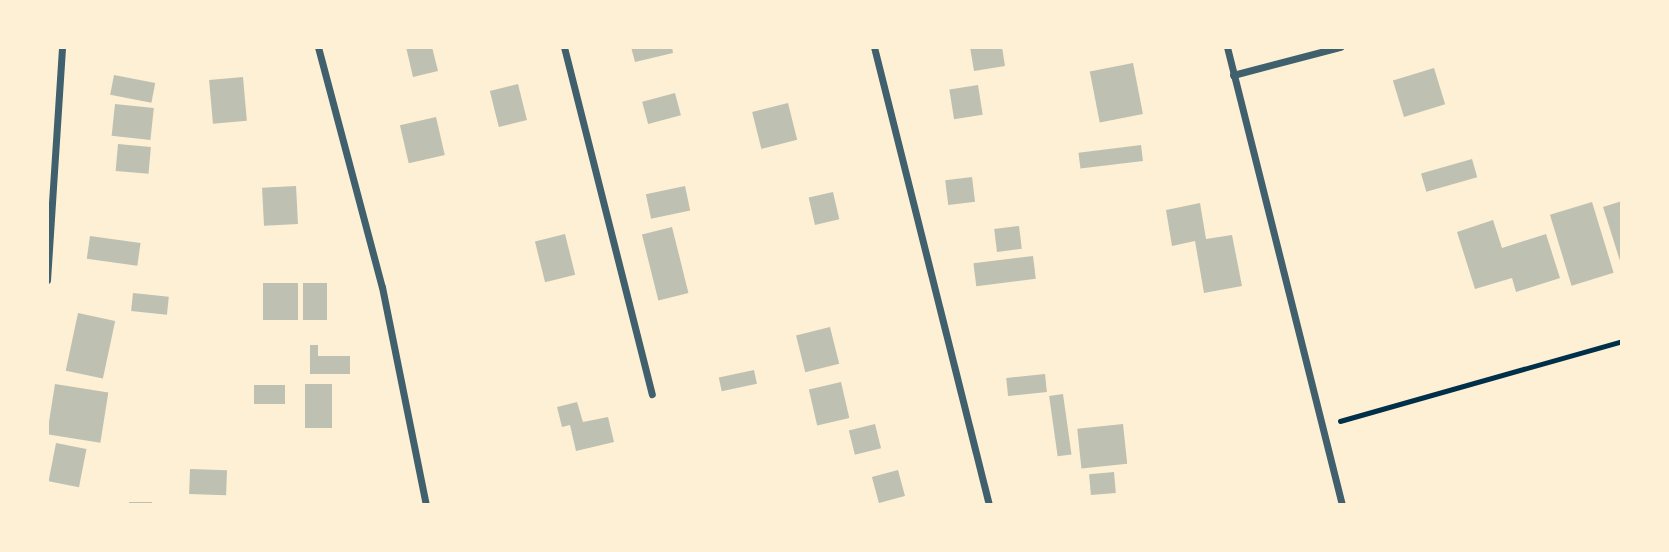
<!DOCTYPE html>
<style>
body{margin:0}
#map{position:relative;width:1669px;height:552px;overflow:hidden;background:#fdf0d5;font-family:Manrope,sans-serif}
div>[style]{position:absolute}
.building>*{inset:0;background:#bec0b2;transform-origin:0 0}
.path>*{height:4.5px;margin:-2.25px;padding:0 2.25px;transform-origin:2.25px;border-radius:2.25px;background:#003049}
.minor>*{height:7px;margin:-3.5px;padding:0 3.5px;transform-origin:3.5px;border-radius:3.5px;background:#3f606c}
span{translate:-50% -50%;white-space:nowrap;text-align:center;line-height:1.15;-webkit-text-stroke:6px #fdf0d5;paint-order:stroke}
.frame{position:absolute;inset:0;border:49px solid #fdf0d5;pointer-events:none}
</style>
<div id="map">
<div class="building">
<div style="clip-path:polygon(406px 47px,432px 47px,438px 71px,413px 77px)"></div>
<div style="clip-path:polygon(631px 47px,672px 47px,673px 53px,635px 62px)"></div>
<div style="clip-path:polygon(970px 47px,1002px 47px,1005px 66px,974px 71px)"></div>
<div style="left:1133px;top:63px;width:52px;height:44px;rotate:79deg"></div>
<div style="left:1434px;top:68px;width:38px;height:43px;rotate:73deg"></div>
<div style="left:114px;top:75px;width:42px;height:20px;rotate:11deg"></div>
<div style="left:243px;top:77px;width:44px;height:34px;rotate:85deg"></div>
<div style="left:518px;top:84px;width:37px;height:29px;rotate:76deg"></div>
<div style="left:978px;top:85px;width:30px;height:29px;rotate:81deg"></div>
<div style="left:675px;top:93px;width:23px;height:34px;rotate:75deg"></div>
<div style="left:788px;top:103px;width:38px;height:37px;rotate:76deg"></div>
<div style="left:115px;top:104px;width:39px;height:32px;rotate:6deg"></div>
<div style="left:436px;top:117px;width:39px;height:37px;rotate:77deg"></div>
<div style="left:118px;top:144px;width:33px;height:27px;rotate:5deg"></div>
<div style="left:1141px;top:145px;width:16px;height:63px;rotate:83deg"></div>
<div style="left:1472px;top:159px;width:19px;height:53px;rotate:74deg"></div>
<div style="left:972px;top:177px;width:25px;height:27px;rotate:83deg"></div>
<div style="left:296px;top:186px;width:38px;height:34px;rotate:87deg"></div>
<div style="left:685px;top:186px;width:25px;height:40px;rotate:78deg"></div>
<div style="left:833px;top:192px;width:28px;height:25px;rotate:77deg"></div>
<div style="clip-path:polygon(1622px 201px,1622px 264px,1621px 264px,1603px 207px)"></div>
<div style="left:1592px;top:202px;width:74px;height:44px;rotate:73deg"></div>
<div style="clip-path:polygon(1200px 203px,1206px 239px,1232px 235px,1242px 286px,1204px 293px,1195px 241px,1172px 246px,1166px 210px)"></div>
<div style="clip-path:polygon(1493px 220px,1502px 248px,1546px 234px,1560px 278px,1516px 292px,1512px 278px,1475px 289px,1457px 232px)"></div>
<div style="left:1019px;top:226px;width:23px;height:25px;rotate:83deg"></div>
<div style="left:672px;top:227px;width:68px;height:31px;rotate:76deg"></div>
<div style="left:565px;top:234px;width:42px;height:31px;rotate:76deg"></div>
<div style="left:90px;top:236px;width:51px;height:23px;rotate:8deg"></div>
<div style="left:1033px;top:256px;width:23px;height:60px;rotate:83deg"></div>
<div style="left:263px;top:283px;width:35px;height:37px"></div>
<div style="left:303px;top:283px;width:24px;height:37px"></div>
<div style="left:133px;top:293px;width:36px;height:18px;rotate:6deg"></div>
<div style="left:78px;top:313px;width:38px;height:59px;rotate:12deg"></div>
<div style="left:830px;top:327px;width:38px;height:35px;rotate:76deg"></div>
<div style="clip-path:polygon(310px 345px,318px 345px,318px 356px,350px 356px,350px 374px,310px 374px)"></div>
<div style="left:754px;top:370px;width:14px;height:36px;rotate:78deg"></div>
<div style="left:1045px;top:374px;width:18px;height:39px;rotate:84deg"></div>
<div style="left:841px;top:382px;width:37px;height:33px;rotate:77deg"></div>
<div style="left:55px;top:384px;width:54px;height:51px;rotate:9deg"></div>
<div style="left:305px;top:384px;width:27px;height:44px"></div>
<div style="left:254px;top:385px;width:31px;height:19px"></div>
<div style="left:1063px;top:394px;width:61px;height:14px;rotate:82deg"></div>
<div style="clip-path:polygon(577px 402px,583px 422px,608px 417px,614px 442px,576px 451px,570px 425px,562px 427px,557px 407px)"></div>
<div style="left:875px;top:424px;width:25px;height:27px;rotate:76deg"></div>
<div style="left:1123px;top:424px;width:40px;height:46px;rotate:84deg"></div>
<div style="left:56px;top:443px;width:31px;height:39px;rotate:11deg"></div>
<div style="left:190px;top:469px;width:37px;height:25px;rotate:2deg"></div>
<div style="left:898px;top:470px;width:27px;height:27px;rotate:75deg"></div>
<div style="left:1114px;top:472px;width:21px;height:25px;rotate:85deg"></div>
<div style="left:129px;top:502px;width:23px;height:3px"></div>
</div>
<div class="path">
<div style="left:1340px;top:421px;width:293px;rotate:-15.8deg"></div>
</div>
<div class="minor">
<div style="left:318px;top:47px;width:248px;rotate:75.1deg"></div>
<div style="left:382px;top:287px;width:222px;rotate:78.6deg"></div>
<div style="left:564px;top:47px;width:358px;rotate:75.8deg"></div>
<div style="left:874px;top:47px;width:472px;rotate:75.9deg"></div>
<div style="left:1227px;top:47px;width:472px;rotate:75.9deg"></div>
<div style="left:1233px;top:75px;width:111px;rotate:-14.7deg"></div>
<div style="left:47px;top:280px;width:233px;rotate:-86.3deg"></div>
</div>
<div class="frame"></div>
</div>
